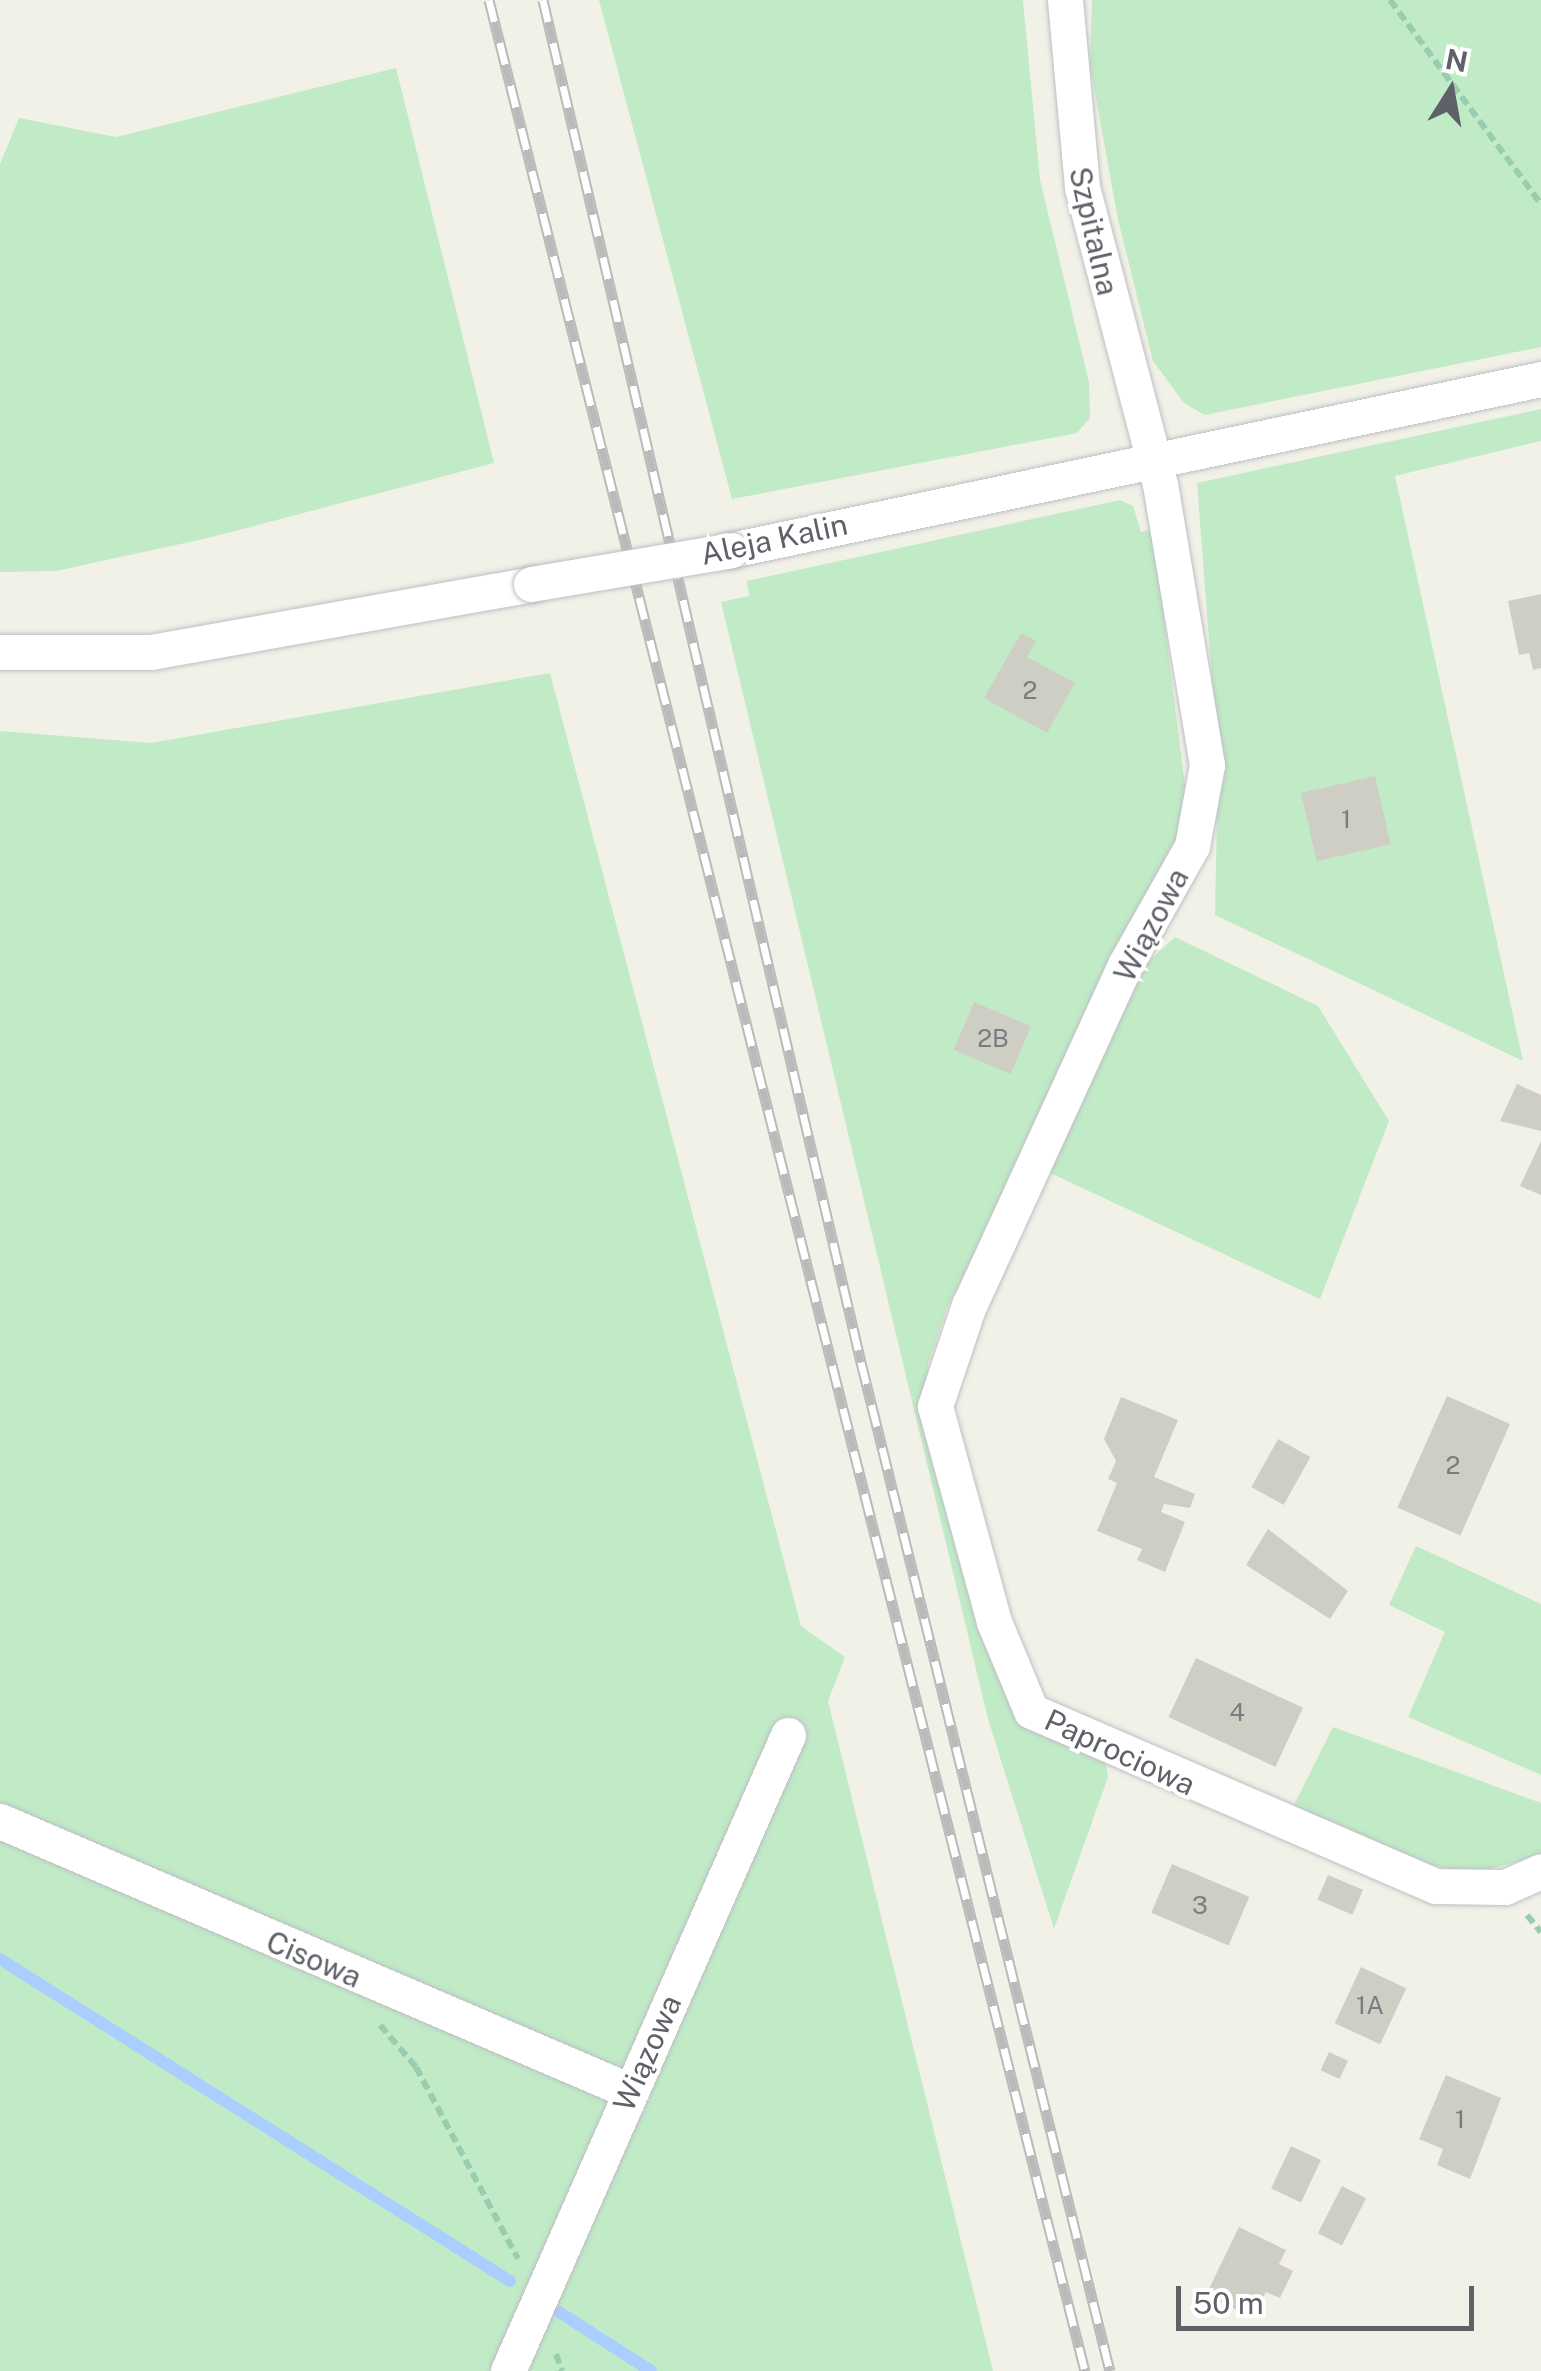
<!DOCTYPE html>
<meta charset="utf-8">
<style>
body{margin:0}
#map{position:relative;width:1541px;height:2371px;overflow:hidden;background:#f2f1e7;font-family:"Public Sans",sans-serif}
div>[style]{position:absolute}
.green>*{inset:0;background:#c1ebc6}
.stream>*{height:12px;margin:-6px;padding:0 6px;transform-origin:6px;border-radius:6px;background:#a9ceff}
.building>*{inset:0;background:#cfcec5;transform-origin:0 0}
.path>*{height:6px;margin-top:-3px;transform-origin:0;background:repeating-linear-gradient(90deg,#98cdaf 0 10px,transparent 0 15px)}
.roads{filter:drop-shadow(0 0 2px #bebfc6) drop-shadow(0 0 2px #bebfc6)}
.minor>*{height:35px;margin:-17.5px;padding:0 17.5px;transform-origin:17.5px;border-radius:17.5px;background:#fff}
.rail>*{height:11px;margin-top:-5.5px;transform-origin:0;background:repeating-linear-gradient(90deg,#fff 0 22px,#bababb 0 44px);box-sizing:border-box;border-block:2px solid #bababb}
.bridges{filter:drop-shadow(0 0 2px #bebfc6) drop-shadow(0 0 2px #bebfc6)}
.minor-bridge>*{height:35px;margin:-17.5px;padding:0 17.5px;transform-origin:17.5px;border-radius:17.5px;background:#fff}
span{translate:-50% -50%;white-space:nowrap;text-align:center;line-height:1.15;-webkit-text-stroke:8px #fff;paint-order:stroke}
.number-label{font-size:25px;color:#7a7c7f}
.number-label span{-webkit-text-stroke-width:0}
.street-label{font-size:30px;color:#5e6168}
.north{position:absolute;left:1401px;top:40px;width:100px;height:100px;-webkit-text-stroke:8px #fff;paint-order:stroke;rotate:11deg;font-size:28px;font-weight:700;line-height:40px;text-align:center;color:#5e6168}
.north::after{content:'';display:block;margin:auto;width:35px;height:45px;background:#5e6168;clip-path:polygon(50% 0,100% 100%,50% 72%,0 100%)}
.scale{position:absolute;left:1176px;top:2286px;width:298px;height:45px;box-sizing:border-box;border:5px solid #5e6168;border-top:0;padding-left:12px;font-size:30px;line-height:35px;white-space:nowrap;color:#5e6168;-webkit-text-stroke:8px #fff;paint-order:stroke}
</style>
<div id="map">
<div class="green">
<div style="clip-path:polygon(599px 0,1023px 0,1040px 180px,1089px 382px,1090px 418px,1077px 433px,732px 499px)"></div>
<div style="clip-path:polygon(1092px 0,1541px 0,1541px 347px,1205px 415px,1184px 403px,1153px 361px,1118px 220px,1090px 65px)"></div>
<div style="clip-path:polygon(396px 68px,494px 463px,208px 538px,56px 571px,0 572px,0 164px,19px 118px,116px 137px)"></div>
<div style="clip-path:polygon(1541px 409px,1541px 441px,1395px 476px,1523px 1061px,1215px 915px,1218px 758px,1197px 483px)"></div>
<div style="clip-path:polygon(1120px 500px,1133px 506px,1141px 532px,1153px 529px,1187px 802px,1170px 861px,947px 1308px,928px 1365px,926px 1408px,1001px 1677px,1105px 1759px,1108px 1777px,1054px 1929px,988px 1719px,721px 602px,749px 596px,747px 581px)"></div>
<div style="clip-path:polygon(550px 673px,801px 1626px,845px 1657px,828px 1701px,993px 2371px,0 2371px,0 731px,151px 743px)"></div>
<div style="clip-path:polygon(1175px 937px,1318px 1006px,1389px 1121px,1320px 1299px,1048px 1172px,1146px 964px)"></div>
<div style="clip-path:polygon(1416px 1546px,1541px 1604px,1541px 1775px,1408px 1717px,1445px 1632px,1389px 1605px)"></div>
<div style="clip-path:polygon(1333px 1727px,1541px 1803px,1541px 1856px,1473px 1873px,1404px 1860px,1292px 1809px)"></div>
</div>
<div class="stream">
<div style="left:0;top:1959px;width:603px;rotate:32.27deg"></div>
<div style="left:559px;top:2312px;width:109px;rotate:32.7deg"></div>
</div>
<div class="building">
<div style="clip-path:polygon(1541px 594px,1541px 668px,1533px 670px,1529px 653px,1519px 655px,1508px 601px)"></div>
<div style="clip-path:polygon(1021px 633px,1036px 641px,1027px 657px,1075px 683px,1047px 733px,984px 698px)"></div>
<div style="left:1375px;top:776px;width:70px;height:76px;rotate:77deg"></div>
<div style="left:974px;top:1002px;width:62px;height:52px;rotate:23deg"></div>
<div style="clip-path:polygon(1517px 1084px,1541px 1095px,1541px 1131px,1500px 1121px)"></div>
<div style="clip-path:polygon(1541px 1141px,1541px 1195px,1520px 1186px)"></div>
<div style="left:1447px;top:1396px;width:69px;height:122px;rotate:24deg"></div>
<div style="clip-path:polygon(1121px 1397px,1178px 1420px,1154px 1477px,1195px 1494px,1190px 1508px,1164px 1504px,1161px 1512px,1185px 1522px,1165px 1572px,1137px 1560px,1142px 1549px,1097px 1531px,1117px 1483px,1108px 1479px,1116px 1461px,1104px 1439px)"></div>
<div style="left:1278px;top:1439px;width:37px;height:55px;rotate:29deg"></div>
<div style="clip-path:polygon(1268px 1529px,1348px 1591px,1330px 1619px,1246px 1565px)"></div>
<div style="left:1196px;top:1658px;width:118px;height:65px;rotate:25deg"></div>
<div style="left:1172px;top:1864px;width:84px;height:53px;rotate:23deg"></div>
<div style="left:1328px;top:1875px;width:38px;height:27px;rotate:23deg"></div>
<div style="left:1361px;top:1967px;width:50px;height:62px;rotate:25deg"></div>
<div style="left:1329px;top:2052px;width:21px;height:20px;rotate:25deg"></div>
<div style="clip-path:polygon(1446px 2075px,1501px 2098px,1470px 2179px,1437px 2165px,1443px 2149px,1419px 2139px)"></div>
<div style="left:1291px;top:2146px;width:33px;height:47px;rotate:25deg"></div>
<div style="left:1342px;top:2186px;width:27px;height:53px;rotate:27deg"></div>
<div style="clip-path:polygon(1239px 2227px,1286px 2250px,1279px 2264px,1293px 2271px,1280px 2298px,1266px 2292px,1253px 2318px,1206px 2295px)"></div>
</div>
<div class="path">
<div style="left:1390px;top:0;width:254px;rotate:53.5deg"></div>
<div style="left:1527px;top:1915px;width:22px;rotate:51deg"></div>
<div style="left:380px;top:2025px;width:55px;rotate:49.4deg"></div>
<div style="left:416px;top:2067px;width:217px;rotate:62deg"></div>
<div style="left:556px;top:2354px;width:18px;rotate:71deg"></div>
</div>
<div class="roads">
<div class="minor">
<div style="left:1065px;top:0;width:188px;rotate:84.8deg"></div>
<div style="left:1082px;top:187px;width:307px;rotate:75.3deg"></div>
<div style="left:1160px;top:484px;width:285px;rotate:80.5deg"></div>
<div style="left:1207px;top:765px;width:82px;rotate:100.5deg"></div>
<div style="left:1192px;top:846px;width:137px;rotate:119.4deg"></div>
<div style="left:1125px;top:965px;width:374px;rotate:114.6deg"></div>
<div style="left:969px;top:1305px;width:107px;rotate:108.6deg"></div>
<div style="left:935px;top:1406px;width:224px;rotate:74.7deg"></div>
<div style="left:994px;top:1622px;width:96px;rotate:67.4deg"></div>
<div style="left:1031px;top:1711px;width:441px;rotate:23.4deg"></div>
<div style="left:1436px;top:1886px;width:69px;rotate:0.8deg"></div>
<div style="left:1505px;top:1887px;width:39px;rotate:-24deg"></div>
<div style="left:731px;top:550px;width:828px;rotate:-11.92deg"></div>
<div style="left:0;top:652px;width:151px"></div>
<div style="left:151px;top:652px;width:386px;rotate:-10.1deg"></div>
<div style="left:0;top:1821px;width:685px;rotate:23.2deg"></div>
<div style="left:508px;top:2371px;width:695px;rotate:-66.24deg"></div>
</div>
</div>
<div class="rail">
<div style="left:489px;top:0;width:2445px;rotate:75.89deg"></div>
<div style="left:543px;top:0;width:1399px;rotate:76.86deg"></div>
<div style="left:861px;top:1362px;width:1039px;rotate:76.14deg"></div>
</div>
<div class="bridges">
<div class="minor-bridge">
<div style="left:531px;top:584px;width:203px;rotate:-9.6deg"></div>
</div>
</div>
<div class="number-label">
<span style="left:1030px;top:690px">2</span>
<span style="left:1346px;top:819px">1</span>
<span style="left:993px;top:1038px">2B</span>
<span style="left:1453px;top:1465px">2</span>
<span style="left:1237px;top:1712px">4</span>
<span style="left:1200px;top:1905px">3</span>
<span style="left:1370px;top:2005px">1A</span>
<span style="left:1460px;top:2119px">1</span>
</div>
<div class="street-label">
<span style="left:1094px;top:231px;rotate:77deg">Szpitalna</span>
<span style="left:774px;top:539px;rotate:-12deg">Aleja Kalin</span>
<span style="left:1151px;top:925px;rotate:-62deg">Wiązowa</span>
<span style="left:1120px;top:1752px;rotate:25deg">Paprociowa</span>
<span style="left:314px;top:1959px;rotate:23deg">Cisowa</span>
<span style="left:647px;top:2053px;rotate:-66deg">Wiązowa</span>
</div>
<div class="north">N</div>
<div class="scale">50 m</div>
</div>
